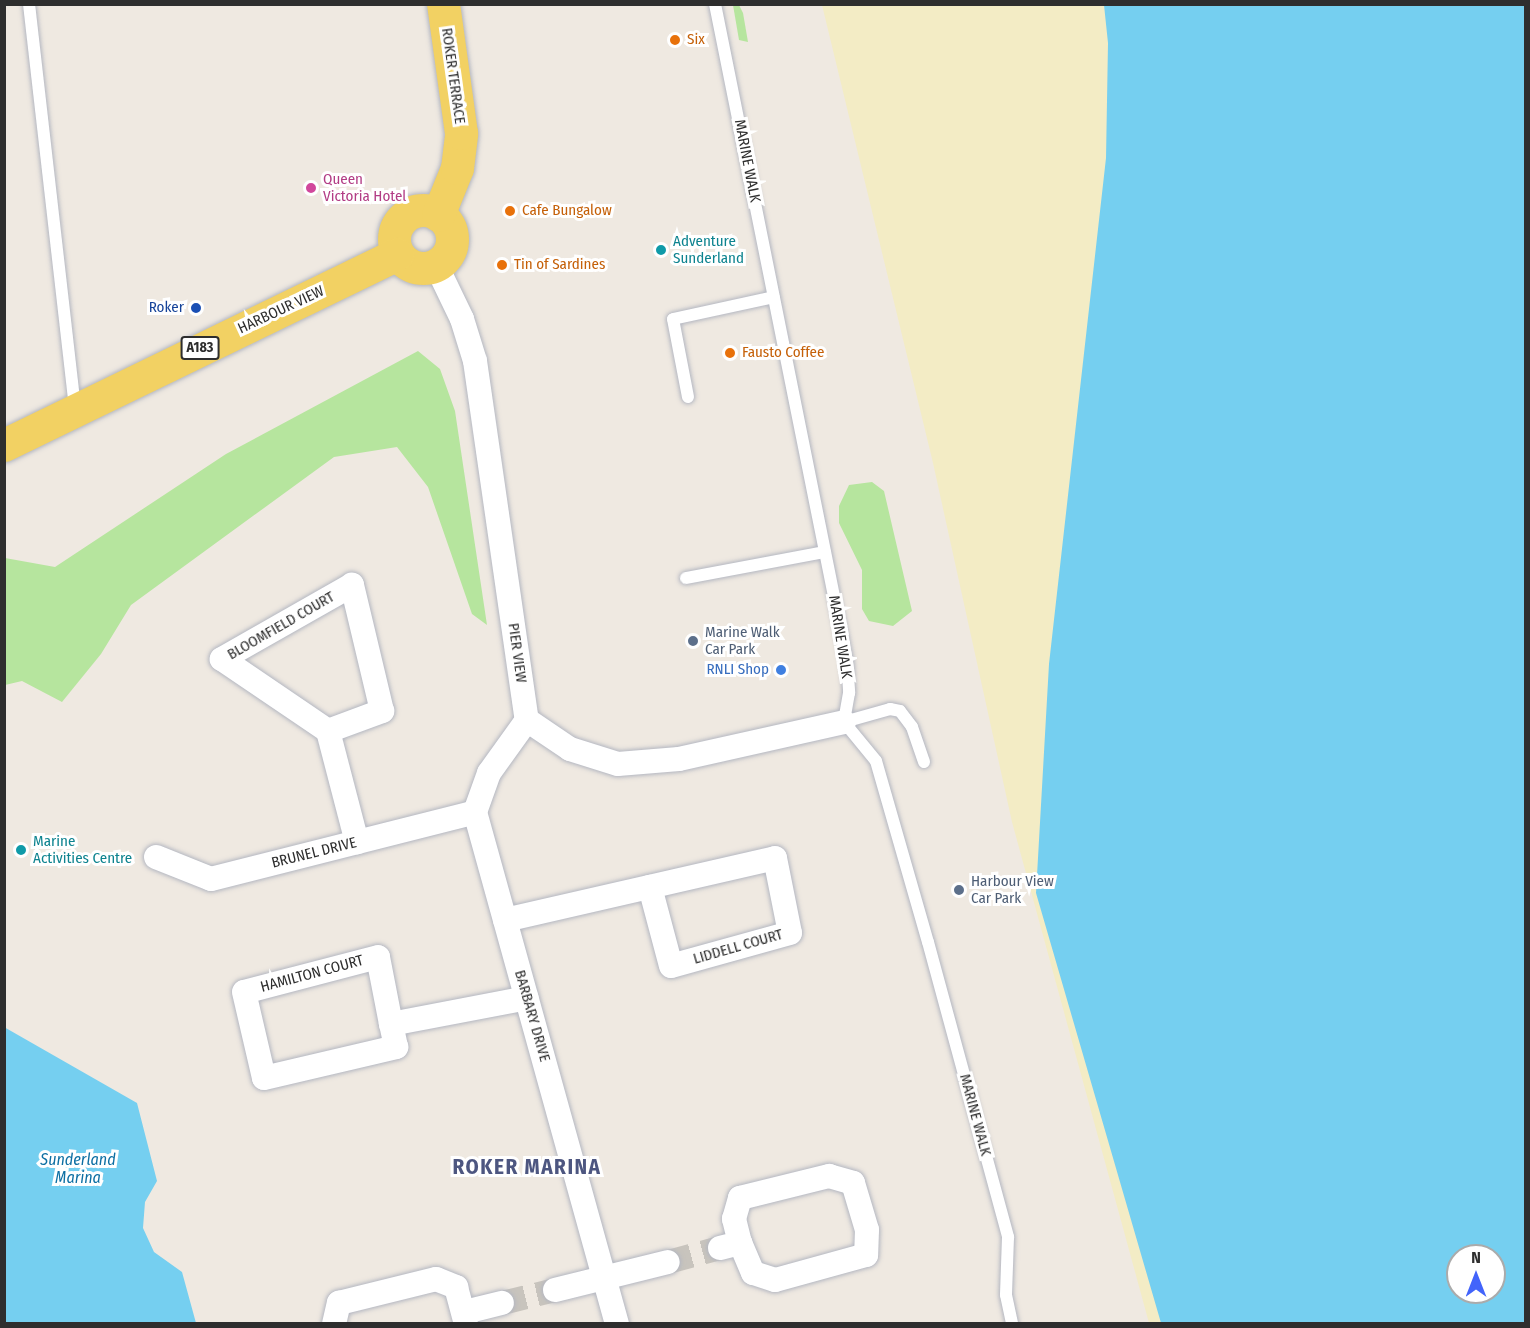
<!DOCTYPE html>
<style>
body{margin:0}
#map{position:relative;width:1530px;height:1328px;overflow:hidden;background:#efe9e1;font-family:"Fira Sans Condensed",sans-serif}
div>[style]{position:absolute}
.green>*{inset:0;background:#b6e59e}
.sand>*{inset:0;background:#f3ecc5}
.water>*{inset:0;background:#75cff0}
.street-tunnel>*{height:24px;margin-top:-12px;transform-origin:0;background:repeating-linear-gradient(90deg,#c8c4bd 0 24px,transparent 0 36px)}
.roads{filter:drop-shadow(0 0 2px #b4b7c1) drop-shadow(0 0 2px #b4b7c1)}
.lane>*{height:12px;margin:-6px;padding:0 6px;transform-origin:6px;border-radius:6px;background:#fff}
.street>*{height:24px;margin:-12px;padding:0 12px;transform-origin:12px;border-radius:12px;background:#fff}
.primary>*{height:33px;margin:-16.5px;padding:0 16.5px;transform-origin:16.5px;border-radius:16.5px;background:#f2d163}
.primary>.ring{margin:-16.5px;padding:0;box-sizing:content-box;background:none;border:33px solid #f2d163;border-radius:50%}
.dots>*{width:16px;height:16px;translate:-50% -50%;box-sizing:border-box;border:3px solid #fff;border-radius:50%}
span{translate:-50% -50%;white-space:nowrap;text-align:center;line-height:1.15;-webkit-text-stroke:6px #fff;paint-order:stroke}
.shield-label span{padding:2px 4px;background:#fff;border:2px solid;border-radius:4px;-webkit-text-stroke-width:0}
.shield-label{font-size:14px;color:#2e2e2e;font-weight:700}
.food-label{font-size:15px;color:#c56008}
.left{translate:0 -50%;text-align:left}
.street-label{font-size:15px;color:#2e2e2e}
.hotel-label{font-size:15px;color:#b23c85}
.culture-label{font-size:15px;color:#0d838f}
.transit-label{font-size:15px;color:#164399}
.right{translate:-100% -50%;text-align:right}
.service-label{font-size:15px;color:#4e5e75}
.shop-label{font-size:15px;color:#366cbe}
.water-label{font-size:16px;color:#0d6fa3;font-style:italic}
.district-label{font-size:21px;color:#4d5680;font-weight:700;letter-spacing:1.5px}
.frame{position:absolute;inset:0;border:6px solid #2e2e2e;pointer-events:none}
.north{position:absolute;left:1446px;top:1244px;width:60px;height:60px;box-sizing:border-box;background:#fff;border:2px solid #ababab;border-radius:50%;rotate:0deg;font-size:16px;font-weight:700;line-height:24px;text-align:center;color:#2e2e2e}
.north::after{content:'';display:block;margin:auto;width:21px;height:27px;background:#4264fb;clip-path:polygon(50% 0,100% 100%,50% 72%,0 100%)}
</style>
<div id="map">
<div class="green">
<div style="clip-path:polygon(733px 5px,739px 5px,743px 13px,748px 42px,739px 40px)"></div>
<div style="clip-path:polygon(418px 351px,440px 369px,455px 411px,487px 625px,472px 614px,428px 487px,397px 447px,334px 457px,131px 605px,101px 654px,62px 702px,22px 681px,5px 685px,5px 558px,55px 567px,226px 454px)"></div>
<div style="clip-path:polygon(872px 482px,884px 491px,912px 611px,893px 626px,869px 621px,862px 609px,862px 570px,839px 523px,839px 506px,849px 485px)"></div>
</div>
<div class="sand">
<div style="clip-path:polygon(evenodd,822px 5px,1525px 5px,1525px 1323px,1149px 1323px,1012px 822px,933px 463px,822px 5px,1458px 1256px,1494px 1256px,1494px 1292px,1458px 1292px,1458px 1256px)"></div>
</div>
<div class="water">
<div style="clip-path:polygon(evenodd,1104px 5px,1525px 5px,1525px 1323px,1161px 1323px,1036px 893px,1049px 664px,1106px 158px,1108px 43px,1104px 5px,1458px 1256px,1494px 1256px,1494px 1292px,1458px 1292px,1458px 1256px)"></div>
<div style="clip-path:polygon(4px 1027px,137px 1103px,157px 1181px,145px 1202px,143px 1228px,154px 1252px,182px 1272px,196px 1323px,5px 1323px)"></div>
</div>
<div class="street-tunnel">
<div style="left:668px;top:1262px;width:54px;rotate:-15.1deg"></div>
<div style="left:502px;top:1303px;width:55px;rotate:-13.8deg"></div>
</div>
<div class="roads">
<div class="lane">
<div style="left:29px;top:4px;width:407px;rotate:83.5deg"></div>
<div style="left:715px;top:4px;width:670px;rotate:78.64deg"></div>
<div style="left:847px;top:661px;width:32px;rotate:86deg"></div>
<div style="left:849px;top:693px;width:29px;rotate:100deg"></div>
<div style="left:844px;top:722px;width:50px;rotate:50.6deg"></div>
<div style="left:876px;top:761px;width:188px;rotate:74deg"></div>
<div style="left:928px;top:942px;width:306px;rotate:74.8deg"></div>
<div style="left:1008px;top:1237px;width:58px;rotate:92deg"></div>
<div style="left:1006px;top:1295px;width:30px;rotate:78deg"></div>
<div style="left:688px;top:397px;width:79px;rotate:-100.9deg"></div>
<div style="left:673px;top:319px;width:103px;rotate:-12.3deg"></div>
<div style="left:686px;top:578px;width:141px;rotate:-10.6deg"></div>
<div style="left:844px;top:722px;width:48px;rotate:-15.8deg"></div>
<div style="left:890px;top:709px;width:10px;rotate:11deg"></div>
<div style="left:900px;top:711px;width:20px;rotate:53deg"></div>
<div style="left:912px;top:727px;width:37px;rotate:71deg"></div>
</div>
<div class="street">
<div style="left:436px;top:265px;width:60px;rotate:64.3deg"></div>
<div style="left:462px;top:319px;width:44px;rotate:72.8deg"></div>
<div style="left:475px;top:361px;width:363px;rotate:81.8deg"></div>
<div style="left:527px;top:720px;width:52px;rotate:34deg"></div>
<div style="left:570px;top:749px;width:50px;rotate:17.4deg"></div>
<div style="left:618px;top:764px;width:61px;rotate:-4.7deg"></div>
<div style="left:679px;top:759px;width:169px;rotate:-12.6deg"></div>
<div style="left:527px;top:720px;width:65px;rotate:125.6deg"></div>
<div style="left:489px;top:773px;width:41px;rotate:109.7deg"></div>
<div style="left:475px;top:812px;width:531px;rotate:74.5deg"></div>
<div style="left:328px;top:731px;width:58px;rotate:-20.3deg"></div>
<div style="left:382px;top:711px;width:130px;rotate:-103.4deg"></div>
<div style="left:352px;top:585px;width:150px;rotate:150.4deg"></div>
<div style="left:222px;top:659px;width:128px;rotate:34.2deg"></div>
<div style="left:328px;top:731px;width:115px;rotate:75.4deg"></div>
<div style="left:156px;top:857px;width:59px;rotate:21.8deg"></div>
<div style="left:211px;top:879px;width:272px;rotate:-14.2deg"></div>
<div style="left:505px;top:920px;width:277px;rotate:-12.9deg"></div>
<div style="left:775px;top:858px;width:76px;rotate:78.7deg"></div>
<div style="left:790px;top:933px;width:123px;rotate:164.5deg"></div>
<div style="left:671px;top:966px;width:82px;rotate:-104.9deg"></div>
<div style="left:391px;top:1024px;width:68px;rotate:-101deg"></div>
<div style="left:378px;top:957px;width:138px;rotate:165.4deg"></div>
<div style="left:244px;top:992px;width:88px;rotate:76.9deg"></div>
<div style="left:264px;top:1078px;width:136px;rotate:-13.2deg"></div>
<div style="left:396px;top:1047px;width:24px;rotate:-102deg"></div>
<div style="left:391px;top:1024px;width:138px;rotate:-10.8deg"></div>
<div style="left:720px;top:1248px;width:21px;rotate:-14deg"></div>
<div style="left:740px;top:1243px;width:25px;rotate:-104deg"></div>
<div style="left:734px;top:1219px;width:22px;rotate:-74deg"></div>
<div style="left:740px;top:1198px;width:92px;rotate:-13.9deg"></div>
<div style="left:829px;top:1176px;width:25px;rotate:16deg"></div>
<div style="left:853px;top:1183px;width:49px;rotate:73.4deg"></div>
<div style="left:867px;top:1230px;width:25px;rotate:92deg"></div>
<div style="left:866px;top:1255px;width:94px;rotate:164.6deg"></div>
<div style="left:775px;top:1280px;width:23px;rotate:-162deg"></div>
<div style="left:753px;top:1273px;width:33px;rotate:-113deg"></div>
<div style="left:555px;top:1290px;width:116px;rotate:-13.9deg"></div>
<div style="left:465px;top:1312px;width:38px;rotate:-14deg"></div>
<div style="left:334px;top:1324px;width:22px;rotate:-77deg"></div>
<div style="left:339px;top:1303px;width:100px;rotate:-13.9deg"></div>
<div style="left:436px;top:1279px;width:22px;rotate:22deg"></div>
<div style="left:456px;top:1287px;width:38px;rotate:75deg"></div>
</div>
<div class="primary">
<div class="ring" style="left:394px;top:210px;width:25px;height:25px"></div>
<div style="left:438px;top:215px;width:51px;rotate:-68deg"></div>
<div style="left:457px;top:168px;width:35px;rotate:-83deg"></div>
<div style="left:461px;top:133px;width:130px;rotate:-97.9deg"></div>
<div style="left:4px;top:445px;width:437px;rotate:-25.9deg"></div>
</div>
</div>
<div class="dots">
<div style="left:675px;top:40px;background:#e8710a"></div>
<div style="left:311px;top:188px;background:#d1479c"></div>
<div style="left:510px;top:211px;background:#e8710a"></div>
<div style="left:661px;top:250px;background:#0f9aa8"></div>
<div style="left:502px;top:265px;background:#e8710a"></div>
<div style="left:196px;top:308px;background:#1a4fb4"></div>
<div style="left:730px;top:353px;background:#e8710a"></div>
<div style="left:693px;top:641px;background:#5c6f8a"></div>
<div style="left:781px;top:670px;background:#3f7fe0"></div>
<div style="left:21px;top:850px;background:#0f9aa8"></div>
<div style="left:959px;top:890px;background:#5c6f8a"></div>
</div>
<div class="shield-label">
<span style="left:200px;top:348px">A183</span>
</div>
<div class="food-label">
<span class="left" style="left:687px;top:40px">Six</span>
<span class="left" style="left:522px;top:211px">Cafe Bungalow</span>
<span class="left" style="left:514px;top:265px">Tin of Sardines</span>
<span class="left" style="left:742px;top:353px">Fausto Coffee</span>
</div>
<div class="street-label">
<span style="left:453px;top:76px;rotate:82deg">ROKER TERRACE</span>
<span style="left:747px;top:161px;rotate:79deg">MARINE WALK</span>
<span style="left:281px;top:310px;rotate:-25deg">HARBOUR VIEW</span>
<span style="left:281px;top:626px;rotate:-30deg">BLOOMFIELD COURT</span>
<span style="left:840px;top:637px;rotate:81deg">MARINE WALK</span>
<span style="left:517px;top:653px;rotate:82deg">PIER VIEW</span>
<span style="left:314px;top:853px;rotate:-14deg">BRUNEL DRIVE</span>
<span style="left:738px;top:947px;rotate:-16deg">LIDDELL COURT</span>
<span style="left:312px;top:974px;rotate:-15deg">HAMILTON COURT</span>
<span style="left:532px;top:1016px;rotate:74deg">BARBARY DRIVE</span>
<span style="left:975px;top:1115px;rotate:75deg">MARINE WALK</span>
</div>
<div class="hotel-label">
<span class="left" style="left:323px;top:188px">Queen<br>Victoria Hotel</span>
</div>
<div class="culture-label">
<span class="left" style="left:673px;top:250px">Adventure<br>Sunderland</span>
<span class="left" style="left:33px;top:850px">Marine<br>Activities Centre</span>
</div>
<div class="transit-label">
<span class="right" style="left:184px;top:308px">Roker</span>
</div>
<div class="service-label">
<span class="left" style="left:705px;top:641px">Marine Walk<br>Car Park</span>
<span class="left" style="left:971px;top:890px">Harbour View<br>Car Park</span>
</div>
<div class="shop-label">
<span class="right" style="left:769px;top:670px">RNLI Shop</span>
</div>
<div class="water-label">
<span style="left:78px;top:1169px">Sunderland<br>Marina</span>
</div>
<div class="district-label">
<span style="left:527px;top:1167px">ROKER MARINA</span>
</div>
<div class="frame"></div>
<div class="north">N</div>
</div>
